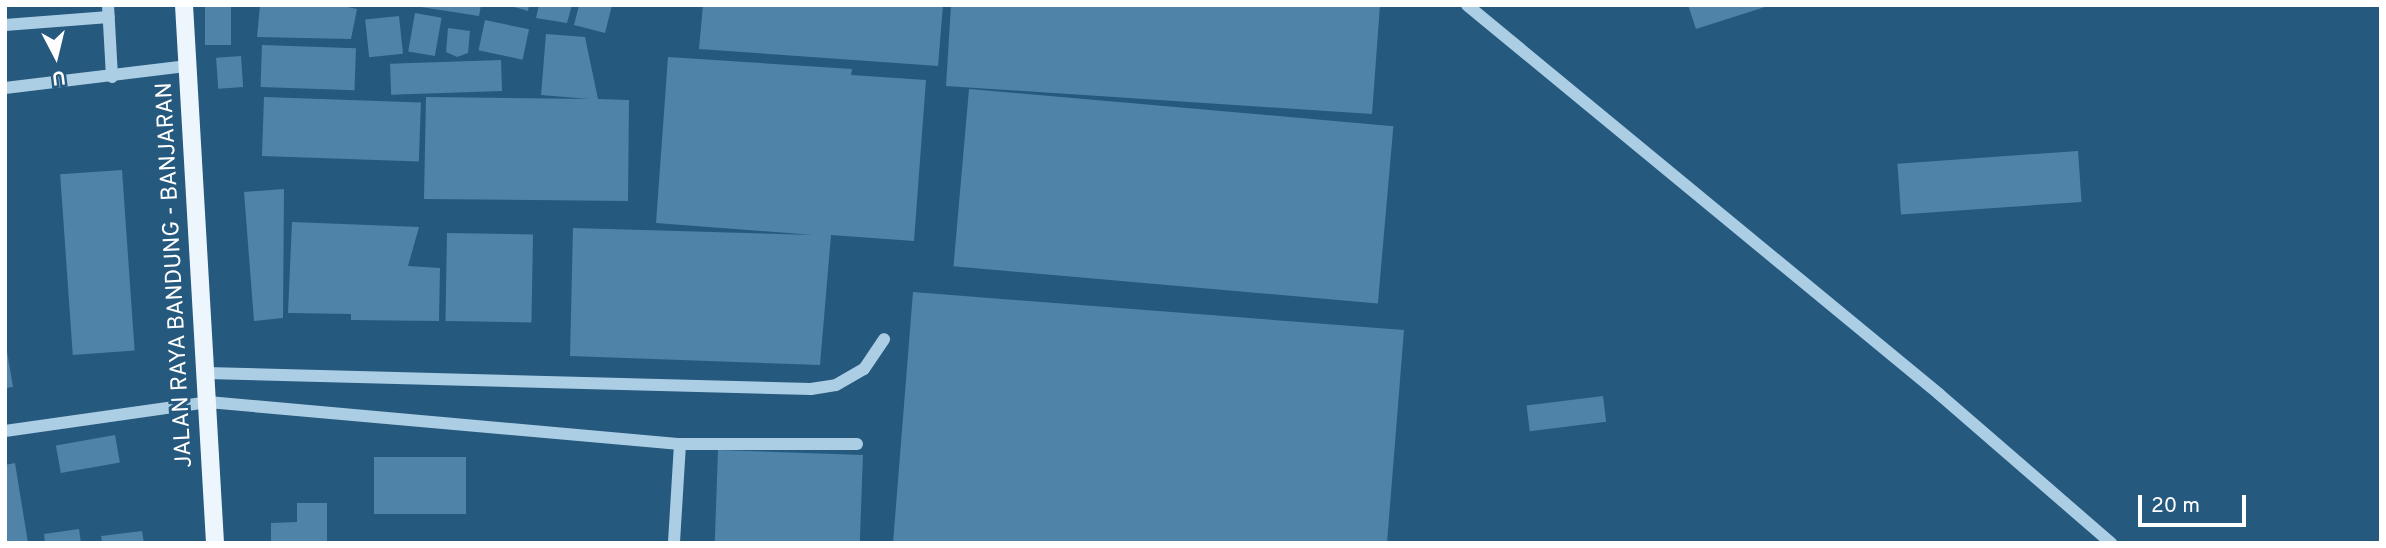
<!DOCTYPE html>
<style>
body{margin:0}
#map{position:relative;width:2386px;height:548px;overflow:hidden;background:#26597e;font-family:Overpass,sans-serif}
div>[style]{position:absolute}
.building>*{inset:0;background:#4f83a7;transform-origin:0 0}
.minor>*{height:12px;margin:-6px;padding:0 6px;transform-origin:6px;border-radius:6px;background:#accee5}
.major>*{height:18px;margin:-9px;padding:0 9px;transform-origin:9px;border-radius:9px;background:#edf5fd}
span{translate:-50% -50%;white-space:nowrap;text-align:center;line-height:1.15;-webkit-text-stroke:6px #26597e;paint-order:stroke}
.street-label{font-size:23px;color:#fff}
.frame{position:absolute;inset:0;border:7px solid #fff;pointer-events:none}
.north{position:absolute;left:21px;top:21px;width:70px;height:70px;-webkit-text-stroke:5px #26597e;paint-order:stroke;rotate:173deg;font-size:19px;font-weight:700;line-height:28px;text-align:center;color:#fff}
.north::after{content:'';display:block;margin:auto;width:24px;height:32px;background:#fff;clip-path:polygon(50% 0,100% 100%,50% 72%,0 100%)}
.scale{position:absolute;left:2138px;top:495px;width:108px;height:32px;box-sizing:border-box;border:4px solid #fff;border-top:0;padding-left:9px;font-size:21px;line-height:24px;white-space:nowrap;color:#fff;-webkit-text-stroke:5px #26597e;paint-order:stroke}
</style>
<div id="map">
<div class="building">
<div style="left:205px;top:5px;width:26px;height:40px"></div>
<div style="clip-path:polygon(260px 5px,338px 5px,357px 9px,351px 39px,257px 37px)"></div>
<div style="clip-path:polygon(408px 5px,481px 5px,479px 16px)"></div>
<div style="clip-path:polygon(507px 5px,529px 5px,528px 11px)"></div>
<div style="clip-path:polygon(539px 5px,572px 5px,567px 23px,536px 18px)"></div>
<div style="clip-path:polygon(579px 5px,612px 5px,605px 33px,574px 25px)"></div>
<div style="clip-path:polygon(703px 5px,943px 5px,938px 66px,699px 49px)"></div>
<div style="clip-path:polygon(951px 5px,1380px 5px,1372px 114px,946px 86px)"></div>
<div style="clip-path:polygon(1688px 5px,1768px 5px,1768px 6px,1696px 29px)"></div>
<div style="left:415px;top:13px;width:27px;height:39px;rotate:10deg"></div>
<div style="left:399px;top:16px;width:38px;height:34px;rotate:84deg"></div>
<div style="left:485px;top:20px;width:45px;height:31px;rotate:12deg"></div>
<div style="clip-path:polygon(448px 28px,470px 31px,468px 53px,457px 57px,446px 52px)"></div>
<div style="clip-path:polygon(546px 34px,585px 37px,598px 99px,629px 100px,628px 201px,424px 199px,426px 97px,589px 99px,541px 95px)"></div>
<div style="left:262px;top:45px;width:94px;height:42px;rotate:2deg"></div>
<div style="left:241px;top:56px;width:31px;height:25px;rotate:86deg"></div>
<div style="clip-path:polygon(668px 57px,852px 69px,851px 75px,926px 80px,914px 241px,831px 235px,820px 365px,570px 356px,573px 228px,813px 235px,656px 223px)"></div>
<div style="left:501px;top:60px;width:31px;height:111px;rotate:88deg"></div>
<div style="left:969px;top:89px;width:426px;height:178px;rotate:5deg"></div>
<div style="left:264px;top:97px;width:157px;height:59px;rotate:2deg"></div>
<div style="left:2078px;top:151px;width:51px;height:181px;rotate:86deg"></div>
<div style="left:122px;top:170px;width:181px;height:62px;rotate:86deg"></div>
<div style="clip-path:polygon(284px 189px,283px 318px,254px 321px,244px 192px)"></div>
<div style="clip-path:polygon(292px 222px,419px 227px,408px 266px,440px 268px,439px 321px,351px 320px,351px 314px,288px 313px)"></div>
<div style="left:447px;top:233px;width:86px;height:88px;rotate:1deg"></div>
<div style="clip-path:polygon(913px 292px,1404px 330px,1387px 543px,893px 543px)"></div>
<div style="clip-path:polygon(5px 340px,13px 387px,5px 388px)"></div>
<div style="left:1603px;top:396px;width:26px;height:77px;rotate:83deg"></div>
<div style="left:115px;top:435px;width:28px;height:60px;rotate:80deg"></div>
<div style="left:718px;top:450px;width:145px;height:93px;rotate:2deg"></div>
<div style="left:374px;top:457px;width:92px;height:57px"></div>
<div style="clip-path:polygon(15px 463px,28px 543px,5px 543px,5px 465px)"></div>
<div style="clip-path:polygon(297px 503px,327px 503px,327px 541px,271px 541px,271px 523px,297px 522px)"></div>
<div style="clip-path:polygon(79px 529px,81px 543px,45px 543px,44px 534px)"></div>
<div style="clip-path:polygon(142px 531px,144px 543px,102px 543px,101px 536px)"></div>
</div>
<div class="minor">
<div style="left:108px;top:5px;width:72px;rotate:86.8deg"></div>
<div style="left:1467px;top:5px;width:612px;rotate:39.49deg"></div>
<div style="left:1939px;top:394px;width:228px;rotate:40.9deg"></div>
<div style="left:5px;top:25px;width:104px;rotate:-4.4deg"></div>
<div style="left:5px;top:88px;width:184px;rotate:-6.9deg"></div>
<div style="left:206px;top:373px;width:605px;rotate:1.51deg"></div>
<div style="left:811px;top:389px;width:25px;rotate:-9deg"></div>
<div style="left:836px;top:385px;width:32px;rotate:-30deg"></div>
<div style="left:864px;top:369px;width:36px;rotate:-56deg"></div>
<div style="left:5px;top:431px;width:205px;rotate:-8.1deg"></div>
<div style="left:208px;top:402px;width:474px;rotate:5.1deg"></div>
<div style="left:680px;top:444px;width:99px;rotate:93.5deg"></div>
<div style="left:680px;top:444px;width:177px"></div>
</div>
<div class="major">
<div style="left:184px;top:5px;width:539px;rotate:86.7deg"></div>
</div>
<div class="street-label">
<span style="left:176px;top:275px;rotate:-93deg">JALAN RAYA BANDUNG - BANJARAN</span>
</div>
<div class="frame"></div>
<div class="north">U</div>
<div class="scale">20 m</div>
</div>
